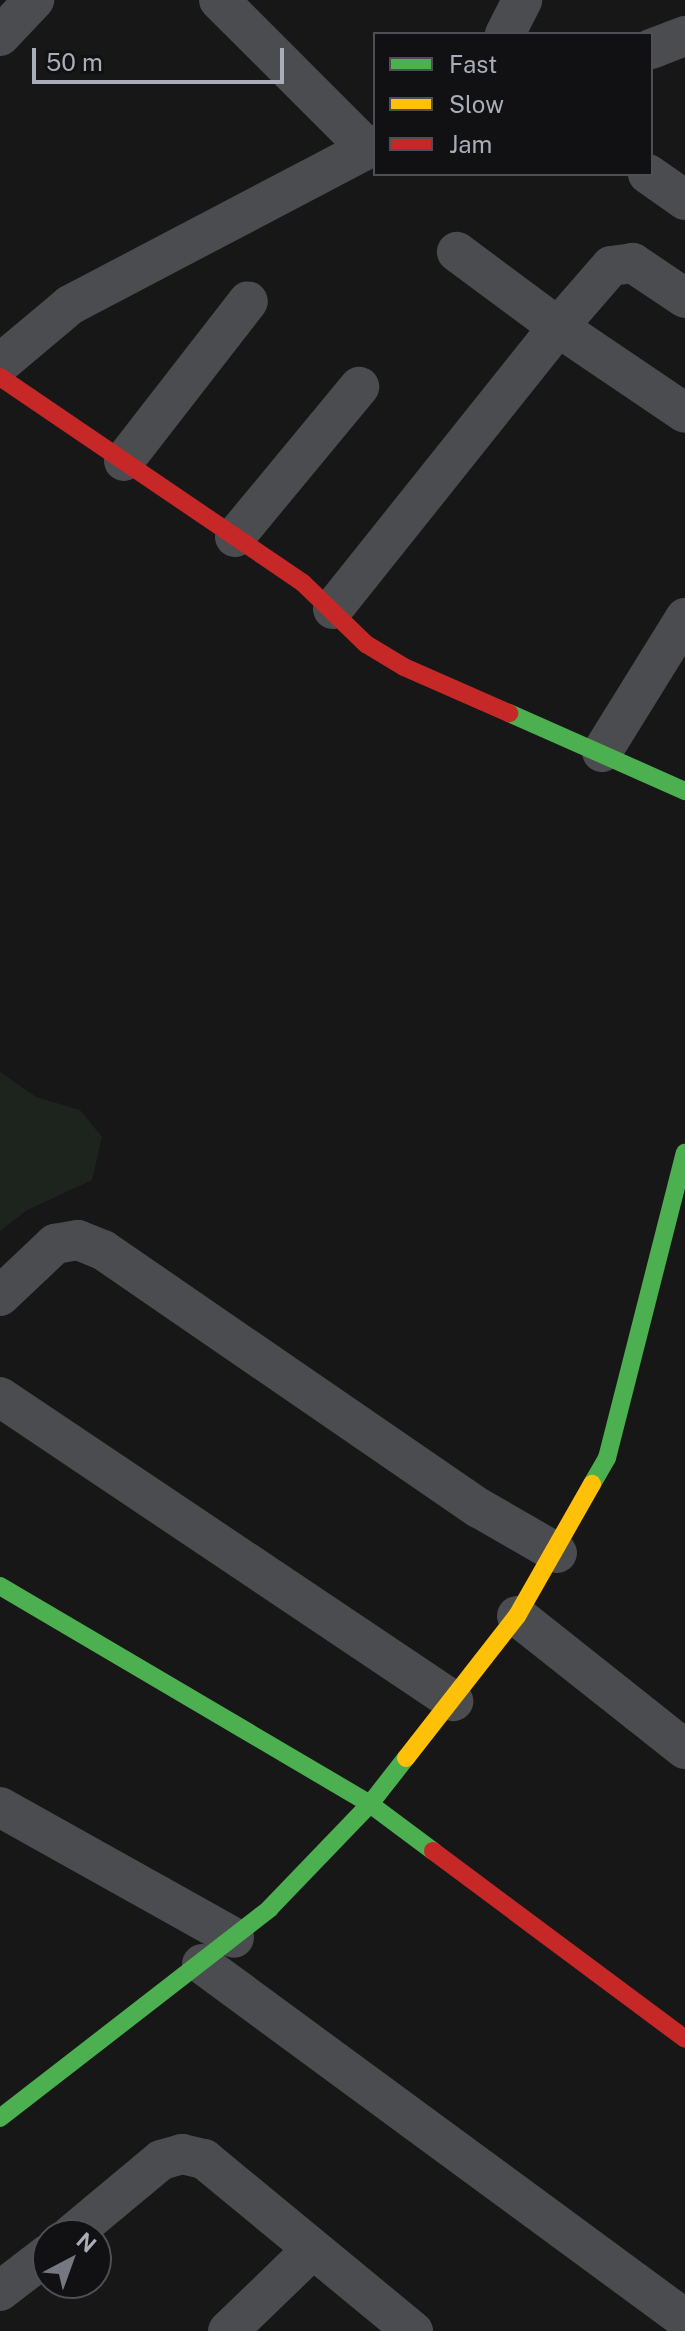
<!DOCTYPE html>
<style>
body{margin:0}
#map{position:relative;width:685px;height:2331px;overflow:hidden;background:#171717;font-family:"Public Sans",sans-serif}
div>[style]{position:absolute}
.green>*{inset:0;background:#1d241e}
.street>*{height:40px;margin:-20px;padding:0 20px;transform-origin:20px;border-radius:20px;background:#4b4c50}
.fast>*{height:18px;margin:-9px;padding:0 9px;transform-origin:9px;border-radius:9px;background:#4caf50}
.slow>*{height:18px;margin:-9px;padding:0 9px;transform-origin:9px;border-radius:9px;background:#ffc107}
.jam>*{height:18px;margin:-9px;padding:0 9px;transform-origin:9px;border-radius:9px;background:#c62828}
span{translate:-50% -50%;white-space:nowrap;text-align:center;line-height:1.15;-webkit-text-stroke:7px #111113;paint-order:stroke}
.legend{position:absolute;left:373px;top:32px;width:280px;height:144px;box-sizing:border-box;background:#111113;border:2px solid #4d4f55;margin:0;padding:10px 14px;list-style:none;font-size:24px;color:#a8adb8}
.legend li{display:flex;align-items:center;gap:16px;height:40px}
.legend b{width:40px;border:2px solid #4d4f55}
.north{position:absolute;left:32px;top:2219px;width:80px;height:80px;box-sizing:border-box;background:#111113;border:2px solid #4d4f55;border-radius:50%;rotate:41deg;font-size:22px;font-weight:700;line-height:32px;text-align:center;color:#a8adb8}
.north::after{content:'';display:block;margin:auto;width:28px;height:36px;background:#757880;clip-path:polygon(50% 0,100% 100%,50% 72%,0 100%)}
.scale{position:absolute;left:32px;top:48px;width:252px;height:36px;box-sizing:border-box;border:4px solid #a8adb8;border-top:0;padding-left:10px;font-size:24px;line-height:28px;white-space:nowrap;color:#a8adb8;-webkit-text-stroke:6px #111113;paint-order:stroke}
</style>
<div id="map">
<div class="green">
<div style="clip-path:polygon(0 1072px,36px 1097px,80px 1110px,102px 1137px,92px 1180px,27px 1210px,0 1231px)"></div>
</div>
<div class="street">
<div style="left:219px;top:0;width:209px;rotate:45deg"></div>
<div style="left:505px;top:34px;width:38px;rotate:-63deg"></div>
<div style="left:0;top:36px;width:50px;rotate:-46.6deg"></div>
<div style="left:651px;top:49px;width:36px;rotate:-21deg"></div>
<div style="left:648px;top:174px;width:45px;rotate:35.1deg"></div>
<div style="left:685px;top:298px;width:63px;rotate:-146.1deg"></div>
<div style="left:633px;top:263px;width:22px;rotate:172deg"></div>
<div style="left:611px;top:266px;width:81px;rotate:131deg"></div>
<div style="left:558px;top:327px;width:153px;rotate:34.1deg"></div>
<div style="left:0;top:364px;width:92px;rotate:-40.1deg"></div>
<div style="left:70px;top:305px;width:344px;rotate:-27.7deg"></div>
<div style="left:124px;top:461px;width:202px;rotate:-52.2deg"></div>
<div style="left:235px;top:537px;width:195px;rotate:-50.4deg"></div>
<div style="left:333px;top:609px;width:361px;rotate:-51.4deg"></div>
<div style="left:558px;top:327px;width:126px;rotate:-143.4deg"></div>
<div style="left:602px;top:752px;width:158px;rotate:-58.2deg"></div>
<div style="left:0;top:1296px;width:76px;rotate:-43.4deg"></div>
<div style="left:55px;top:1244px;width:23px;rotate:-10deg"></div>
<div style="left:78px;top:1240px;width:27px;rotate:22deg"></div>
<div style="left:103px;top:1250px;width:456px;rotate:34.5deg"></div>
<div style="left:479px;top:1508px;width:90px;rotate:30deg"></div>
<div style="left:0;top:1397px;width:546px;rotate:33.86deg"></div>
<div style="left:517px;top:1616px;width:214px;rotate:38.4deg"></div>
<div style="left:0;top:1807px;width:268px;rotate:29.2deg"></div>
<div style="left:202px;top:1964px;width:599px;rotate:36.32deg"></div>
<div style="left:71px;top:2235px;width:117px;rotate:-39.8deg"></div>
<div style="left:161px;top:2160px;width:22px;rotate:-16deg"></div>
<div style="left:182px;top:2154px;width:23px;rotate:13deg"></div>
<div style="left:204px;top:2159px;width:271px;rotate:39.5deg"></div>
<div style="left:0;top:2291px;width:61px;rotate:-37.6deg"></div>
<div style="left:228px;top:2331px;width:117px;rotate:-44deg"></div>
</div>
<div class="fast">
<div style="left:509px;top:713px;width:193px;rotate:23.9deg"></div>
<div style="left:592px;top:1484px;width:30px;rotate:-60deg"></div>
<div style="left:607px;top:1458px;width:315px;rotate:-75.7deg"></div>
<div style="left:0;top:1586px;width:429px;rotate:30.5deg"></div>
<div style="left:370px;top:1804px;width:79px;rotate:36.7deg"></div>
<div style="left:0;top:2118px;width:341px;rotate:-37.8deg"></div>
<div style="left:269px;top:1909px;width:146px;rotate:-46.1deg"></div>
<div style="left:370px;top:1804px;width:58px;rotate:-52deg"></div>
</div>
<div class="slow">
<div style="left:406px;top:1758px;width:180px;rotate:-52deg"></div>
<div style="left:517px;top:1616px;width:152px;rotate:-60.4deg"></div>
</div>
<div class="jam">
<div style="left:0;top:377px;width:366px;rotate:34.2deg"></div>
<div style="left:303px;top:583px;width:88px;rotate:44.1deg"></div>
<div style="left:366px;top:644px;width:44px;rotate:31.2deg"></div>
<div style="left:404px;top:667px;width:115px;rotate:23.7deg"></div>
<div style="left:433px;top:1851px;width:314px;rotate:36.7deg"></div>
</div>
<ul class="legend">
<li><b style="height:10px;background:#4caf50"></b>Fast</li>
<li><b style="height:10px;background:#ffc107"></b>Slow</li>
<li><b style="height:10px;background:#c62828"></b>Jam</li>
</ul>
<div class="north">N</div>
<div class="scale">50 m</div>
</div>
